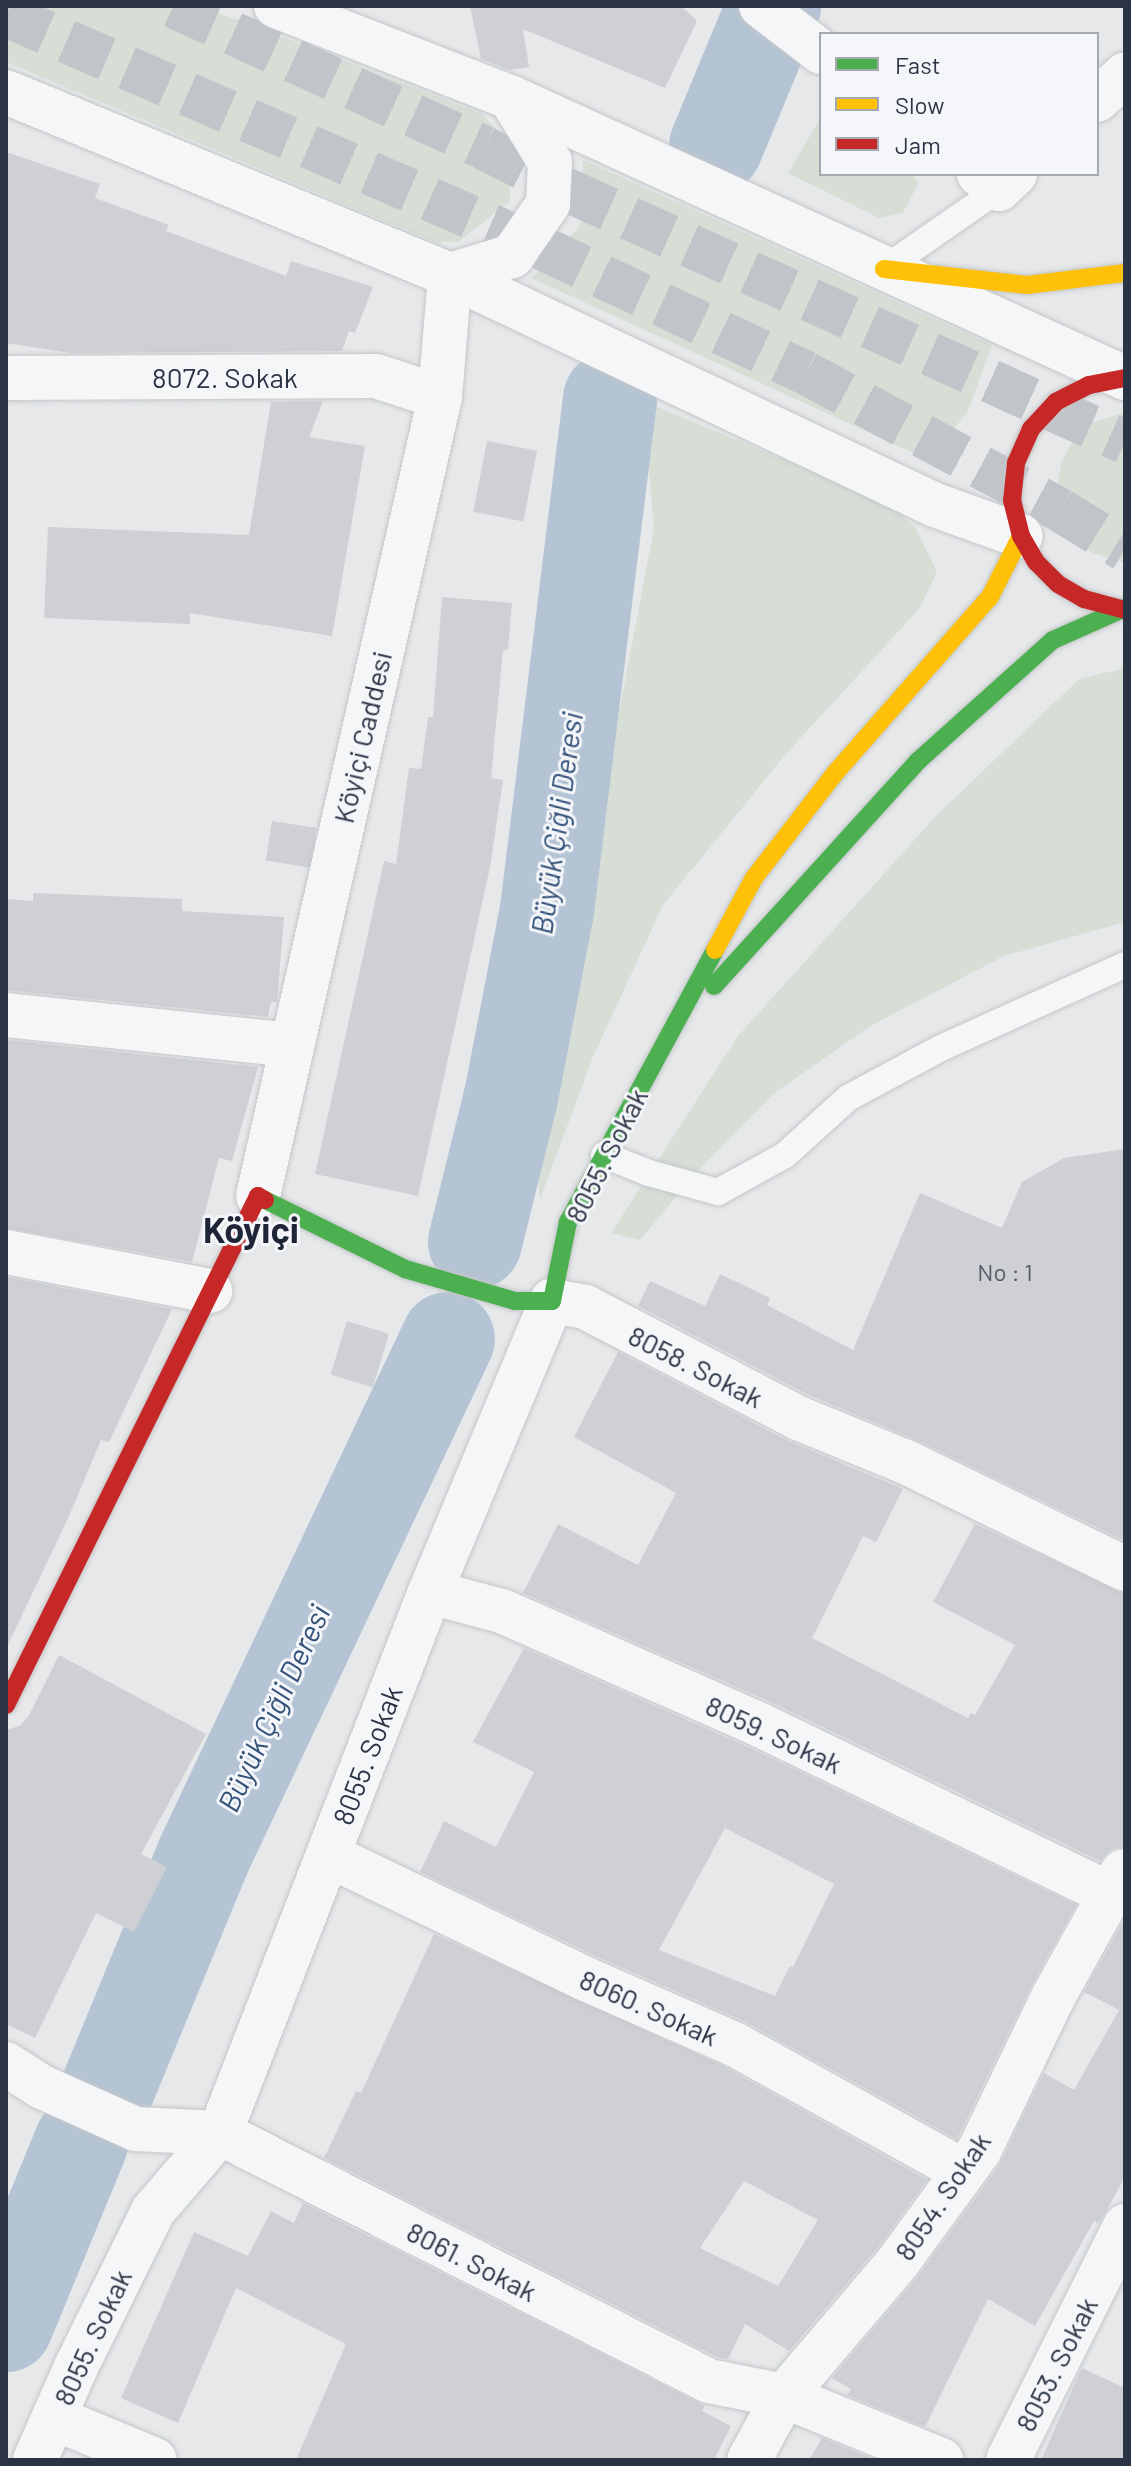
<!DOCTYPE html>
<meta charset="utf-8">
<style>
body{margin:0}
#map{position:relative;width:1131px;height:2466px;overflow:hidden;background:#e6e8ea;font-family:Barlow,sans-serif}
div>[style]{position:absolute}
.green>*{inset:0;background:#d6ded6}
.river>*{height:94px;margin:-47px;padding:0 47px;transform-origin:47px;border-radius:47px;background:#b4c4d5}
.building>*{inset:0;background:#ced0d3;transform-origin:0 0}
.highway-tunnel>*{height:44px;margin-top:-22px;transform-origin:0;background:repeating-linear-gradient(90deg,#c1c4c9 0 44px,transparent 0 66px)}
.roads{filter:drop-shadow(0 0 2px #c4c6c8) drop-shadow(0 0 2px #c4c6c8)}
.lane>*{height:26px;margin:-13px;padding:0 13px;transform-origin:13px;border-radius:13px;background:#f5f6f7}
.street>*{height:44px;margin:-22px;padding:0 22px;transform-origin:22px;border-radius:22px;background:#f5f6f7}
.fast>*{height:18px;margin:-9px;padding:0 9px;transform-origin:9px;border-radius:9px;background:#4caf50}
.slow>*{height:18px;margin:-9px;padding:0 9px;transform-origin:9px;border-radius:9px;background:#ffc107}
.jam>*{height:18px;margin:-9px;padding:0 9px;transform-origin:9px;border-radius:9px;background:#c62828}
span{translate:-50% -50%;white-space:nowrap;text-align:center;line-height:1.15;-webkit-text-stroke:6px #f4f6f9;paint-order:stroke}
.number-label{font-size:24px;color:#545c69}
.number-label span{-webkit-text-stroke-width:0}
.street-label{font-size:28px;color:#2b3445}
.water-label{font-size:30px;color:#34527a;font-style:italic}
.district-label{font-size:36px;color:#1d2536;font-weight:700}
.frame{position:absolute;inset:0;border:8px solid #2b3445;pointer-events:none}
.legend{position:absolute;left:819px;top:32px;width:280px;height:144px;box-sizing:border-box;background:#f4f6f9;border:2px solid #a4a8b1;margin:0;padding:10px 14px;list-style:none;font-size:24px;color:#2b3445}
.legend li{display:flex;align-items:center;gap:16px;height:40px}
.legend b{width:40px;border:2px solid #a4a8b1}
</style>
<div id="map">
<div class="green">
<div style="clip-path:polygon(6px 6px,201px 6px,482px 114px,510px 143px,510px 201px,458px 242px,435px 242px,6px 62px)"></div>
<div style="clip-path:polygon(821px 117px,821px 174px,911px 174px,919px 182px,903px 213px,879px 218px,788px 173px)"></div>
<div style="clip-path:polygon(583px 160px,992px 345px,968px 411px,929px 460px,531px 278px,580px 226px)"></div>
<div style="clip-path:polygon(643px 401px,892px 505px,916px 529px,937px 572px,919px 609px,785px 755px,663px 905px,593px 1057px,540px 1199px,531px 1095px,613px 745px,654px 528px)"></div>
<div style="clip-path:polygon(1125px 412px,1125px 563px,1090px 552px,1071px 533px,1060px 510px,1057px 485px,1062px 461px,1073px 440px,1092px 423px)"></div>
<div style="clip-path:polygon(1125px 668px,1125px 922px,1004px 956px,872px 1025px,773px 1094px,693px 1176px,640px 1240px,611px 1233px,738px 1036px,934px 818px,1079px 679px)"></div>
</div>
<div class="river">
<div style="left:716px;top:146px;width:152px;rotate:-67.5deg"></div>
<div style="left:475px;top:1242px;width:149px;rotate:-76.1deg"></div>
<div style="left:511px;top:1097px;width:190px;rotate:-79.1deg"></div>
<div style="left:547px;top:910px;width:515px;rotate:-82.97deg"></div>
<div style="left:110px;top:2083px;width:244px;rotate:-67.6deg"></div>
<div style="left:203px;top:1857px;width:573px;rotate:-64.69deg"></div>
<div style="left:6px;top:2325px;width:197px;rotate:-67.6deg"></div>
</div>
<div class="building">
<div style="clip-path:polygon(470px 6px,681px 6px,697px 21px,665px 88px,523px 29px,529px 67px,510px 70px,481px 59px)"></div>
<div style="clip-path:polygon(6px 152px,100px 184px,95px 198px,169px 225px,166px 231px,286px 276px,291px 261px,373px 287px,355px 333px,349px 331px,342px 351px,71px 353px,6px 343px)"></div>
<div style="clip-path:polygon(323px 401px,309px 437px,365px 446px,332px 636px,190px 613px,190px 624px,44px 618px,48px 527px,249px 535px,271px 402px)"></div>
<div style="left:487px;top:441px;width:51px;height:72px;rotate:11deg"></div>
<div style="clip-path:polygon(442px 597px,512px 603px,508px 650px,503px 650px,491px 778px,503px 780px,490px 867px,418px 1196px,315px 1174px,384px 861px,396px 864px,409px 768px,421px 769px,428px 717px,433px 717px)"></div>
<div style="left:272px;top:821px;width:45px;height:40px;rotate:9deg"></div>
<div style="clip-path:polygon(33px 893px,182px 899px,182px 911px,284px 917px,277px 1002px,271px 1002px,268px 1017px,6px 990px,6px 899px,33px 901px)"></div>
<div style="clip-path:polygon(6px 1040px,258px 1067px,232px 1161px,219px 1158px,192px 1262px,6px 1228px)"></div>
<div style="clip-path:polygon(1125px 1149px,1125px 1541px,917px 1440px,809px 1395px,638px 1306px,650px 1281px,705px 1306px,720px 1274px,770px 1298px,767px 1305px,853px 1350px,920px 1193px,1002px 1228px,1022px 1182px,1064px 1158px)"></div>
<div style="clip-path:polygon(6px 1277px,172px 1309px,109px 1442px,101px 1440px,69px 1516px,6px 1649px)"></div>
<div style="left:347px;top:1321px;width:44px;height:56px;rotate:17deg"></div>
<div style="clip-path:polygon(618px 1352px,786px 1440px,903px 1489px,876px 1542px,863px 1536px,812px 1638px,968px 1718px,971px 1713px,975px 1715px,1015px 1645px,933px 1602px,975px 1524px,1125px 1594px,1125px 1846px,1111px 1849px,1100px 1861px,771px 1702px,523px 1593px,558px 1524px,638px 1565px,676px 1493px,574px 1437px)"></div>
<div style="clip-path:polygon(evenodd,524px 1648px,750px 1748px,1076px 1905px,1030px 1988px,957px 2139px,744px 2021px,598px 1957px,420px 1872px,444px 1821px,496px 1847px,534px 1772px,473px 1742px,524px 1648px,725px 1828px,834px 1884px,793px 1967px,790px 1966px,775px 1996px,659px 1950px,725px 1828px)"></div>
<div style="clip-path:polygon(59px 1655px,206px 1734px,141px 1854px,167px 1867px,134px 1932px,96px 1913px,35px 2038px,6px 2024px,6px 1730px,19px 1726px,28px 1717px)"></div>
<div style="clip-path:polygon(1125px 1919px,1125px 2177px,1106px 2211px,1098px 2223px,1094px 2221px,1035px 2326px,988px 2299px,925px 2427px,847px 2395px,851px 2389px,832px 2378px,917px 2278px,999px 2166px,1044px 2073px,1074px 2090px,1119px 2010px,1084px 1992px)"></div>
<div style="clip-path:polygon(evenodd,434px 1934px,723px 2066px,927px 2180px,878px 2247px,789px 2351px,745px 2324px,728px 2359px,717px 2357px,324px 2158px,356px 2091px,361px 2093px,434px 1934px,744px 2181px,818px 2220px,778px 2286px,700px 2248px,744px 2181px)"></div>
<div style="clip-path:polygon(303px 2203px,705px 2406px,702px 2411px,731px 2426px,714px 2460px,296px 2460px,346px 2344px,236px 2288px,178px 2423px,121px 2398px,194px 2232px,248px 2256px,271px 2211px,294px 2223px)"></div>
<div style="clip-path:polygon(1082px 2368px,1125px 2388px,1125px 2460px,1041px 2460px)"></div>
<div style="clip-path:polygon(822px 2438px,875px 2460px,809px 2460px)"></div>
</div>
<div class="highway-tunnel">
<div style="left:173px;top:6px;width:342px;rotate:24.5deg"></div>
<div style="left:484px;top:148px;width:95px;rotate:26.8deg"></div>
<div style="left:569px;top:191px;width:610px;rotate:24.3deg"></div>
<div style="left:6px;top:15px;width:584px;rotate:23.49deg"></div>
<div style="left:542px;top:248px;width:292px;rotate:25.3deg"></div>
<div style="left:806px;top:373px;width:289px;rotate:28.3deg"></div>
<div style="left:1060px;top:510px;width:76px;rotate:31.6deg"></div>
</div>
<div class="roads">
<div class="lane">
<div style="left:884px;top:269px;width:140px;rotate:-34.8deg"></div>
<div style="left:604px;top:1155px;width:48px;rotate:21.8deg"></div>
<div style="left:649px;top:1173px;width:72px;rotate:15.4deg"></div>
<div style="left:718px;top:1192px;width:77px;rotate:-28.9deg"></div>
<div style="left:785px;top:1155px;width:85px;rotate:-42.1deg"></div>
<div style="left:848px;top:1098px;width:106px;rotate:-28.3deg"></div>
<div style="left:941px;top:1048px;width:202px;rotate:-24.3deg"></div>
</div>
<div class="street">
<div style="left:276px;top:6px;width:251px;rotate:21.3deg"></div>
<div style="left:510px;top:97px;width:676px;rotate:24.56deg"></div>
<div style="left:761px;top:6px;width:76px;rotate:37.5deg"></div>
<div style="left:6px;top:92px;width:480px;rotate:22.4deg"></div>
<div style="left:450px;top:275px;width:537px;rotate:25.37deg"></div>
<div style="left:935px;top:505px;width:91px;rotate:19.8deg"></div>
<div style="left:1097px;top:100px;width:38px;rotate:-42deg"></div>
<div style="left:979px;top:174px;width:25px;rotate:37deg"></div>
<div style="left:999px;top:189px;width:22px;rotate:-43deg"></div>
<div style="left:450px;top:275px;width:65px;rotate:-17deg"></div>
<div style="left:512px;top:256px;width:63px;rotate:-55.3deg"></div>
<div style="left:548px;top:204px;width:42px;rotate:-87.3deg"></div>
<div style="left:550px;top:162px;width:76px;rotate:-121.6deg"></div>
<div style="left:6px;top:378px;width:370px;rotate:-0.3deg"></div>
<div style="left:376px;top:376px;width:67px;rotate:18.2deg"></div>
<div style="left:6px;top:1015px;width:288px;rotate:6deg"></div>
<div style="left:258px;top:1196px;width:819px;rotate:-77.17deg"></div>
<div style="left:440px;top:397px;width:122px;rotate:-85.3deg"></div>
<div style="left:6px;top:1252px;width:208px;rotate:10.8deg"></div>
<div style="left:430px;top:1592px;width:74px;rotate:14.8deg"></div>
<div style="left:502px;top:1611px;width:282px;rotate:23.8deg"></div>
<div style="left:760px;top:1725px;width:389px;rotate:25.8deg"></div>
<div style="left:328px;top:1855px;width:288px;rotate:25.7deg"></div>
<div style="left:588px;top:1980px;width:159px;rotate:23.7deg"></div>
<div style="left:734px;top:2044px;width:262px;rotate:29deg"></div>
<div style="left:6px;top:2064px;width:43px;rotate:32.6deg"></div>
<div style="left:42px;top:2087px;width:103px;rotate:24.1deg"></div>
<div style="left:136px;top:2129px;width:84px;rotate:2.7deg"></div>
<div style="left:220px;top:2133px;width:548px;rotate:26.89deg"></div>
<div style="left:709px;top:2381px;width:76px;rotate:11.3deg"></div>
<div style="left:784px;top:2396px;width:170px;rotate:22.2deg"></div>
<div style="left:54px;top:2418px;width:109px;rotate:22.6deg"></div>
<div style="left:35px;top:2460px;width:102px;rotate:-66.2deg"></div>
<div style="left:76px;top:2367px;width:174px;rotate:-63.7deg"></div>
<div style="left:153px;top:2211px;width:103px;rotate:-49.3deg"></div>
<div style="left:220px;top:2133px;width:580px;rotate:-68.79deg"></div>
<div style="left:430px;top:1592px;width:316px;rotate:-67.3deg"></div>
<div style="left:552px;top:1301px;width:34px;rotate:10deg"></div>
<div style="left:585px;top:1307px;width:240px;rotate:27.5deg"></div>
<div style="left:798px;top:1418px;width:117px;rotate:22.2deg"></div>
<div style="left:906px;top:1462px;width:244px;rotate:26deg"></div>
<div style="left:749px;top:2460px;width:73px;rotate:-61.3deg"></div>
<div style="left:784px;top:2396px;width:176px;rotate:-49.6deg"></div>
<div style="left:898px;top:2262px;width:137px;rotate:-53.9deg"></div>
<div style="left:979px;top:2151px;width:169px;rotate:-64.3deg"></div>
<div style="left:1052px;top:1999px;width:146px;rotate:-61deg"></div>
<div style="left:1008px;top:2460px;width:262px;rotate:-63.4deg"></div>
</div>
<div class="fast">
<div style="left:714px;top:986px;width:304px;rotate:-47.8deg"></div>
<div style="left:918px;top:761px;width:181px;rotate:-41.9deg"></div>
<div style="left:1053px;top:640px;width:79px;rotate:-24deg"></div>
<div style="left:265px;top:1200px;width:156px;rotate:26.2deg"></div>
<div style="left:405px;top:1269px;width:115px;rotate:16.2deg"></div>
<div style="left:515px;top:1301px;width:37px"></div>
<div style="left:552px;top:1301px;width:81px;rotate:-78.6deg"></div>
<div style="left:568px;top:1222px;width:309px;rotate:-61.6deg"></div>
</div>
<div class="slow">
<div style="left:884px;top:269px;width:144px;rotate:6.4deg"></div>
<div style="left:1027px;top:285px;width:99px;rotate:-7deg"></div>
<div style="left:715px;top:950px;width:82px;rotate:-61.6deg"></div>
<div style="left:754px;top:878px;width:134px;rotate:-52.3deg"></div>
<div style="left:836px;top:772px;width:233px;rotate:-48.7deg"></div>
<div style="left:990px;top:597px;width:68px;rotate:-63.1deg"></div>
</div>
<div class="jam">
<div style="left:1125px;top:378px;width:37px;rotate:169deg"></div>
<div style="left:1089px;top:385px;width:37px;rotate:153deg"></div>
<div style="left:1056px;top:402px;width:37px;rotate:133deg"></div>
<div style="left:1031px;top:429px;width:37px;rotate:114deg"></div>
<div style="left:1016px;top:463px;width:37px;rotate:96deg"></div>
<div style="left:1012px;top:500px;width:37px;rotate:76deg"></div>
<div style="left:1021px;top:536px;width:30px;rotate:60deg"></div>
<div style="left:1036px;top:562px;width:31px;rotate:45deg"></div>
<div style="left:1058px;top:584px;width:30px;rotate:30deg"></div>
<div style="left:1084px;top:599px;width:42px;rotate:15deg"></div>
<div style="left:6px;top:1705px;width:568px;rotate:-63.66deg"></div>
<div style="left:258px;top:1196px;width:8px;rotate:30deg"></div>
</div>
</div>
<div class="number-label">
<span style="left:1005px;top:1272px">No : 1</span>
</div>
<div class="street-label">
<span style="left:225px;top:377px">8072. Sokak</span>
<span style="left:362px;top:737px;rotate:-77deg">Köyiçi Caddesi</span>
<span style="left:606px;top:1155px;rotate:-63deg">8055. Sokak</span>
<span style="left:696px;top:1366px;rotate:27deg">8058. Sokak</span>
<span style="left:774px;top:1734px;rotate:25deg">8059. Sokak</span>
<span style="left:367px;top:1755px;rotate:-69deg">8055. Sokak</span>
<span style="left:649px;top:2007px;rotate:24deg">8060. Sokak</span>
<span style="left:942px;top:2196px;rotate:-56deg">8054. Sokak</span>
<span style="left:472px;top:2261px;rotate:27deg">8061. Sokak</span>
<span style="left:92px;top:2337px;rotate:-65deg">8055. Sokak</span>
<span style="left:1056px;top:2364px;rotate:-63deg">8053. Sokak</span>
</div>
<div class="water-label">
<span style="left:556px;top:823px;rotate:-82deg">Büyük Çiğli Deresi</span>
<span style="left:273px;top:1708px;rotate:-65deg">Büyük Çiğli Deresi</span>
</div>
<div class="district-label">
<span style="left:251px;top:1229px">Köyiçi</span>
</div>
<div class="frame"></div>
<ul class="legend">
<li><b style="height:10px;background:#4caf50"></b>Fast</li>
<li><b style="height:10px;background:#ffc107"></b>Slow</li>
<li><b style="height:10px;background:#c62828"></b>Jam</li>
</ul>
</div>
